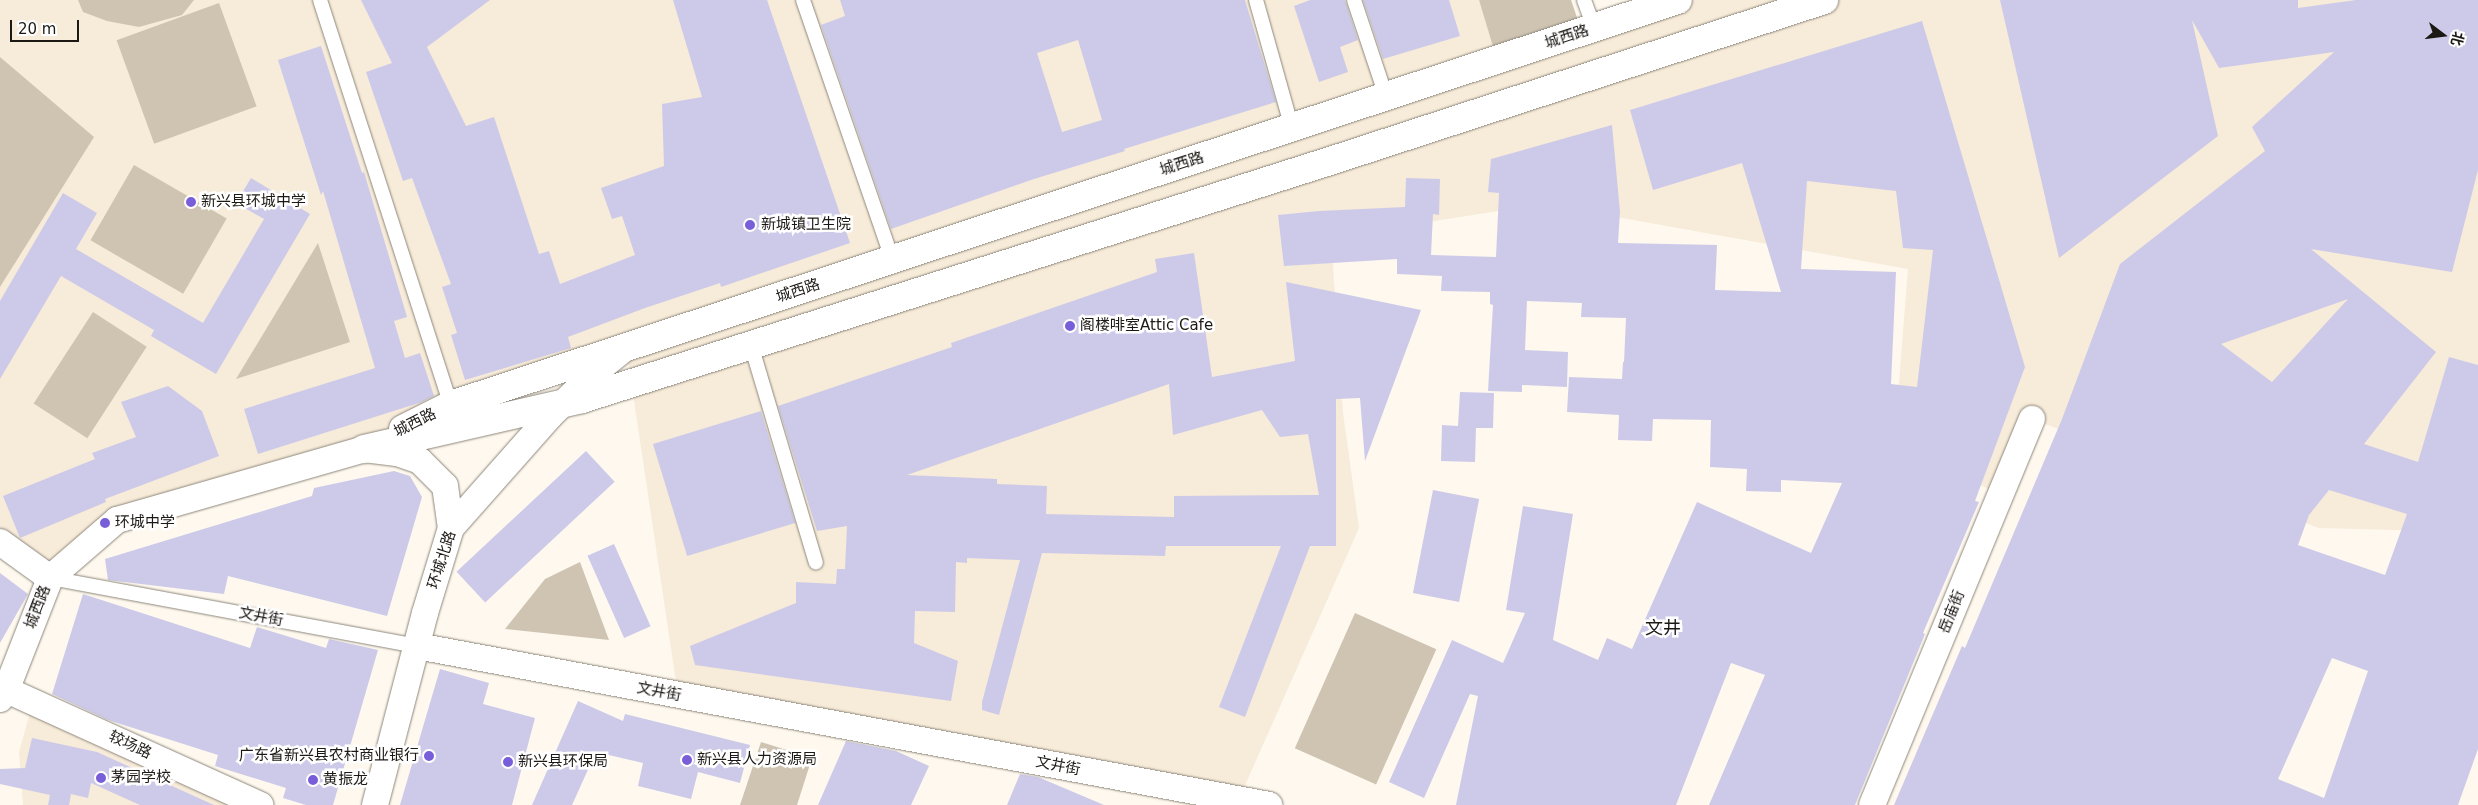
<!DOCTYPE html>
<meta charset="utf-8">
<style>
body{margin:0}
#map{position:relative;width:2478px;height:805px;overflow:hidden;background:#fef8ee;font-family:"DejaVu Sans","Noto Sans SC",sans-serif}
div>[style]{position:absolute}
.built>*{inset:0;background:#f7ebd9}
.green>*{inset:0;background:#cfc4b2;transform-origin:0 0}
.building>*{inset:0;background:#cdcae9;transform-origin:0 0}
.roads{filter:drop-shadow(0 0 1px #8c867b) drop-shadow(0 0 1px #8c867b)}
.lane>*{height:14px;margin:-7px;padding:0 7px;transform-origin:7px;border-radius:7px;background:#fff}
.street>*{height:26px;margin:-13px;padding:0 13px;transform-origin:13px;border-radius:13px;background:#fff}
.secondary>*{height:28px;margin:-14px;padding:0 14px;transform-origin:14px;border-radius:14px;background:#fff}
.dots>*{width:14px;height:14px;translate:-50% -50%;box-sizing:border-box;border:2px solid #fff;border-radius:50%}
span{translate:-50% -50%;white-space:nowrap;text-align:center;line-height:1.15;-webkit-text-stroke:5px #fff;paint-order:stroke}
.street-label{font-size:15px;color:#1c1915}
.poi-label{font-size:15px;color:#1c1915}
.left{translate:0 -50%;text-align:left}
.right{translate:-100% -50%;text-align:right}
.quarter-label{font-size:18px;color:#1c1915}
.north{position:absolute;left:2418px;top:10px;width:50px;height:50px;-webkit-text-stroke:4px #fff;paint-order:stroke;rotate:105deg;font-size:14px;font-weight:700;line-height:20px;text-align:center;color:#1c1915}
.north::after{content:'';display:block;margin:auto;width:18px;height:22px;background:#1c1915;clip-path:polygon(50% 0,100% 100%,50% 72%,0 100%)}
.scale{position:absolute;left:10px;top:20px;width:69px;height:22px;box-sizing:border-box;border:2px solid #1c1915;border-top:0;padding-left:6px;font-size:15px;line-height:18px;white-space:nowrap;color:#1c1915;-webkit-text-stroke:4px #fff;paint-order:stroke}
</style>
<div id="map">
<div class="built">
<div style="clip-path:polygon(0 0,1479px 0,1497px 59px,1678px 0,2478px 0,2478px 532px,2319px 528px,2032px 419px,1998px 493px,1894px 446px,1908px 269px,1544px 204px,1331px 237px,1343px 413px,1359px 528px,1239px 799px,678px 695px,626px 347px,364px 449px,117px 520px,50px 578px,0 542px)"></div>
<div style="clip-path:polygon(30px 713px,241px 805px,23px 805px,19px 752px)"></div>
</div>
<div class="green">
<div style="clip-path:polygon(78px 0,194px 0,182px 15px,139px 27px,107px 21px,83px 12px)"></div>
<div style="clip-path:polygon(1479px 0,1571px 0,1582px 32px,1497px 60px)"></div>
<div style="left:219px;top:3px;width:110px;height:109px;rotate:70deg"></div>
<div style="clip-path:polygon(0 57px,94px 137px,0 287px)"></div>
<div style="left:134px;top:165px;width:107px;height:87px;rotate:30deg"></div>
<div style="clip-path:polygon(318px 243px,350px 342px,236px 379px)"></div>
<div style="left:93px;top:312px;width:64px;height:109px;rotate:33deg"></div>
<div style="clip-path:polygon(580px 562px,609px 640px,505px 629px,545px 579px)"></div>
<div style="left:1355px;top:613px;width:89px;height:148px;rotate:24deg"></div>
<div style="clip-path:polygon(761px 742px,812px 758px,797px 805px,740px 805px)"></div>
</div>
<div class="building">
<div style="clip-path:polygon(361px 0,490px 0,427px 47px,466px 126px,494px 117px,539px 254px,549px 251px,560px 284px,635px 255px,622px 216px,612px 219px,601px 188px,664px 166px,662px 104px,702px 97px,673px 0,767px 0,850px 243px,721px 287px,720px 283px,645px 308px,568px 337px,571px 348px,465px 380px,451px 335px,457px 333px,442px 287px,451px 284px,412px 178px,403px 181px,366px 72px,392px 63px)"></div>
<div style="clip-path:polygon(evenodd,840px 0,1245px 0,1276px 102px,1124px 149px,1125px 151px,1034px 179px,891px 229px,821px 25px,845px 16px,840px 0,1078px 40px,1102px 120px,1062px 132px,1037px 53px,1078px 40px)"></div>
<div style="clip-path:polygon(1310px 0,1345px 0,1358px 40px,1340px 47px,1348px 72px,1319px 82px,1294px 6px)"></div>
<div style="clip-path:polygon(1363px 0,1449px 0,1460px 36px,1383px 59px)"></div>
<div style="clip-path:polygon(evenodd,2000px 0,2298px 0,2298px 8px,2356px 0,2478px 0,2478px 170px,2452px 272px,2311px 249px,2436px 352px,2364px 444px,2418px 462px,2449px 357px,2478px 365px,2478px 749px,2458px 805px,1894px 805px,1962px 646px,1965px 648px,2062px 419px,2120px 264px,2265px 151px,2252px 127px,2334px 52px,2219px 68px,2192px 20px,2218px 136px,2059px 258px,2000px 0,2348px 299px,2272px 382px,2221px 344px,2348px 299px,2000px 0,2329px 490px,2407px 514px,2385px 575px,2298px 545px,2309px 515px,2329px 490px,2000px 0,2332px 658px,2368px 671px,2324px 798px,2278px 779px,2332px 658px)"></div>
<div style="clip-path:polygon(evenodd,1922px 21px,2025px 367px,1975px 501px,1979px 502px,1923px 633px,1925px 634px,1855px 805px,1709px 805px,1765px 675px,1731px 663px,1676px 805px,1456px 805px,1478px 696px,1470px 694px,1424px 798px,1389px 782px,1452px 640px,1503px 663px,1525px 613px,1506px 610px,1523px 506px,1573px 514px,1553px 640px,1598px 660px,1607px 638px,1632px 649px,1697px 502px,1811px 553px,1842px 483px,1781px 480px,1781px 492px,1746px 491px,1747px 469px,1710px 467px,1711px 420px,1653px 419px,1652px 441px,1618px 440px,1619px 415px,1567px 412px,1569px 377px,1622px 379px,1623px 362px,1624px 362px,1626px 318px,1581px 317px,1582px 303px,1527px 301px,1525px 350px,1568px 352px,1567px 387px,1522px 385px,1522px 392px,1488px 391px,1493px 305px,1490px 304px,1490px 292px,1441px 291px,1442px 276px,1397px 274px,1397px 259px,1284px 266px,1278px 215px,1319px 211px,1405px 207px,1406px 178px,1440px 179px,1439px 215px,1433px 214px,1431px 255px,1496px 257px,1499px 193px,1488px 192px,1491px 159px,1612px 125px,1620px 212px,1618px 243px,1717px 245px,1715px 290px,1781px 292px,1742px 163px,1653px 190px,1630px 110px,1922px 21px,1807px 181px,1896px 191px,1903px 248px,1933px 250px,1917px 387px,1891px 384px,1896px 272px,1801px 269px,1807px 181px)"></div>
<div style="clip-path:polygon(321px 46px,362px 173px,364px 172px,407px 317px,394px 321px,405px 358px,420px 353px,434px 396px,422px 402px,258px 454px,244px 409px,375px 368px,323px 191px,321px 195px,278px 60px)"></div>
<div style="clip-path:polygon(251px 178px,310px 214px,216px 374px,151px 336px,154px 330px,61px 276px,0 379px,0 301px,63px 193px,97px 213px,76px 249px,203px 323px,264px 219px,236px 203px)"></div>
<div style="clip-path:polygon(evenodd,1194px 253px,1212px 377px,1295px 361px,1286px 282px,1421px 310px,1365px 461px,1360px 398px,1336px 399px,1336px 546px,1310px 546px,1245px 717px,1219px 707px,1281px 546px,1166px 546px,1165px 556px,1042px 553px,999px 715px,982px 710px,982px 702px,1020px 560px,967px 558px,967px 563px,956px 562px,955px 612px,915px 611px,914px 643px,958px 661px,951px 701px,695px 665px,690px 646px,796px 603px,796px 582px,836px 584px,837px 569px,845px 569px,847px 526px,817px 531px,778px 406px,952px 347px,951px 343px,1157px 272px,1155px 259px,1194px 253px,1169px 384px,1173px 435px,1262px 410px,1280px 437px,1308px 434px,1319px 495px,1174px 496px,1174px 517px,1046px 514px,1047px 486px,997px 484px,997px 479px,907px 475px,1169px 384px)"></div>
<div style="clip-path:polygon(168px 386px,202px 411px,219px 456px,105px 499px,106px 502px,20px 538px,3px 496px,95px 459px,92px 453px,136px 437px,121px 402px)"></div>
<div style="clip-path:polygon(1460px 392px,1494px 393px,1493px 428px,1476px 428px,1475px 462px,1441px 461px,1442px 425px,1458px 426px)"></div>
<div style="left:761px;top:411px;width:117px;height:113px;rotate:73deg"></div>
<div style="left:586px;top:451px;width:42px;height:177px;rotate:47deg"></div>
<div style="clip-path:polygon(394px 471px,410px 476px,422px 497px,387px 616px,228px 576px,224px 594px,108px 580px,105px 559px,312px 496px,314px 488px)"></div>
<div style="left:1433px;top:490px;width:47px;height:105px;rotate:11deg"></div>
<div style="left:614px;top:544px;width:90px;height:29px;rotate:66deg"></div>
<div style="clip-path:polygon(0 573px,28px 594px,0 643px)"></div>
<div style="clip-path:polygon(83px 594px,250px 648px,257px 627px,326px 648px,329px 639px,378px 650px,333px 805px,306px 805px,283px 798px,286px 788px,215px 766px,218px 755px,108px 720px,52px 694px)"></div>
<div style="clip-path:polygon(440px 669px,489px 683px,483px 704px,535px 718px,512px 805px,400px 805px)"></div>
<div style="clip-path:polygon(578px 701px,623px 721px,625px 714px,750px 745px,740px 783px,698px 772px,691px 799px,638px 786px,643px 763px,596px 752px,572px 805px,532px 805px)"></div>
<div style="clip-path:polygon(32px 738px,97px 752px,214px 805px,140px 805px,91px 783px,88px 798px,71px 794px,69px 805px,48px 805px,50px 795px,0 784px,0 769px,25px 768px)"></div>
<div style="clip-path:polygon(846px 741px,896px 751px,929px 766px,911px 805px,818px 805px)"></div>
<div style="clip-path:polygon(1020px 774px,1038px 777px,1104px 805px,1007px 805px)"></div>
</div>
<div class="roads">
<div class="lane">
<div style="left:320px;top:0;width:426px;rotate:72.1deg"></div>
<div style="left:803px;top:0;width:274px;rotate:71deg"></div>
<div style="left:1256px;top:0;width:133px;rotate:74.3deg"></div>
<div style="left:1354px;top:0;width:101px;rotate:71.6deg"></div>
<div style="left:1584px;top:0;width:30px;rotate:70deg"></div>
<div style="left:751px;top:345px;width:227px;rotate:73.4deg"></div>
<div style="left:50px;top:578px;width:373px;rotate:10.5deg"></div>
</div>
<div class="street">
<div style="left:0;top:542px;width:62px;rotate:35.8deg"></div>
<div style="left:417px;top:646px;width:867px;rotate:10.57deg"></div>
<div style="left:0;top:687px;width:286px;rotate:24.4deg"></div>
<div style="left:0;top:699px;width:13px;rotate:-58deg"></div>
<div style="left:7px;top:688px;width:118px;rotate:-68.6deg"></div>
<div style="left:50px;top:578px;width:89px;rotate:-40.9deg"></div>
<div style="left:117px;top:520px;width:257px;rotate:-16deg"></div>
<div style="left:364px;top:449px;width:33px;rotate:7deg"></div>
<div style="left:397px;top:453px;width:24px;rotate:19deg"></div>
<div style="left:420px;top:461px;width:35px;rotate:45deg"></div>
<div style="left:445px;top:486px;width:42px;rotate:81.9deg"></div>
<div style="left:375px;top:805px;width:198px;rotate:-75.4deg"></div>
<div style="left:425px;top:613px;width:89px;rotate:-73deg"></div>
<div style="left:451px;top:528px;width:149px;rotate:-48.5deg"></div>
<div style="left:550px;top:416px;width:60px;rotate:-44.3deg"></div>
<div style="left:593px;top:374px;width:40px;rotate:-39deg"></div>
<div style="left:1872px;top:805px;width:418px;rotate:-67.5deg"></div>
</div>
<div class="secondary">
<div style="left:403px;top:429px;width:54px;rotate:-26.6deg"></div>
<div style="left:451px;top:405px;width:1292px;rotate:-18.27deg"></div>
<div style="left:364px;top:449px;width:224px;rotate:-12.9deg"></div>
<div style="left:582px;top:399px;width:782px;rotate:-17.65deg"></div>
<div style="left:1327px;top:162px;width:523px;rotate:-18.05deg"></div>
</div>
</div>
<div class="dots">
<div style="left:191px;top:202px;background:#785ed8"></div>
<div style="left:750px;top:225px;background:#785ed8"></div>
<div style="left:1070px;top:326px;background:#785ed8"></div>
<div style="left:105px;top:523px;background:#785ed8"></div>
<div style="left:429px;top:756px;background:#785ed8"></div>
<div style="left:687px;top:760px;background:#785ed8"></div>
<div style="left:508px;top:762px;background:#785ed8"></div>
<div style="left:101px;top:778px;background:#785ed8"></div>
<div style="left:313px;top:780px;background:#785ed8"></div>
</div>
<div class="street-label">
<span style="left:1567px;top:37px;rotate:-18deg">城西路</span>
<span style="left:1182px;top:164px;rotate:-18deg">城西路</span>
<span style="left:798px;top:291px;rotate:-18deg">城西路</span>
<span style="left:415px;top:423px;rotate:-27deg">城西路</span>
<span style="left:442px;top:560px;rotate:-72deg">环城北路</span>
<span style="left:38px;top:607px;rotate:-69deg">城西路</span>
<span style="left:1952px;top:612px;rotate:-68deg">岳庙街</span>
<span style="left:261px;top:617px;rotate:11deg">文井街</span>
<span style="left:659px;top:692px;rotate:11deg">文井街</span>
<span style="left:130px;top:745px;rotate:25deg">较场路</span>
<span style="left:1058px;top:766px;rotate:11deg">文井街</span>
</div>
<div class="poi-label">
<span class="left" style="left:201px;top:202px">新兴县环城中学</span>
<span class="left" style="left:761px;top:225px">新城镇卫生院</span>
<span class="left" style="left:1080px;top:326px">阁楼啡室Attic Cafe</span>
<span class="left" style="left:115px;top:523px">环城中学</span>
<span class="right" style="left:419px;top:756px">广东省新兴县农村商业银行</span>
<span class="left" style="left:697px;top:760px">新兴县人力资源局</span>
<span class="left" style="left:518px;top:762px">新兴县环保局</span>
<span class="left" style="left:111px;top:778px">茅园学校</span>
<span class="left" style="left:323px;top:780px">黄振龙</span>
</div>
<div class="quarter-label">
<span style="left:1663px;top:628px">文井</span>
</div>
<div class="north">北</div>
<div class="scale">20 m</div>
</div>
